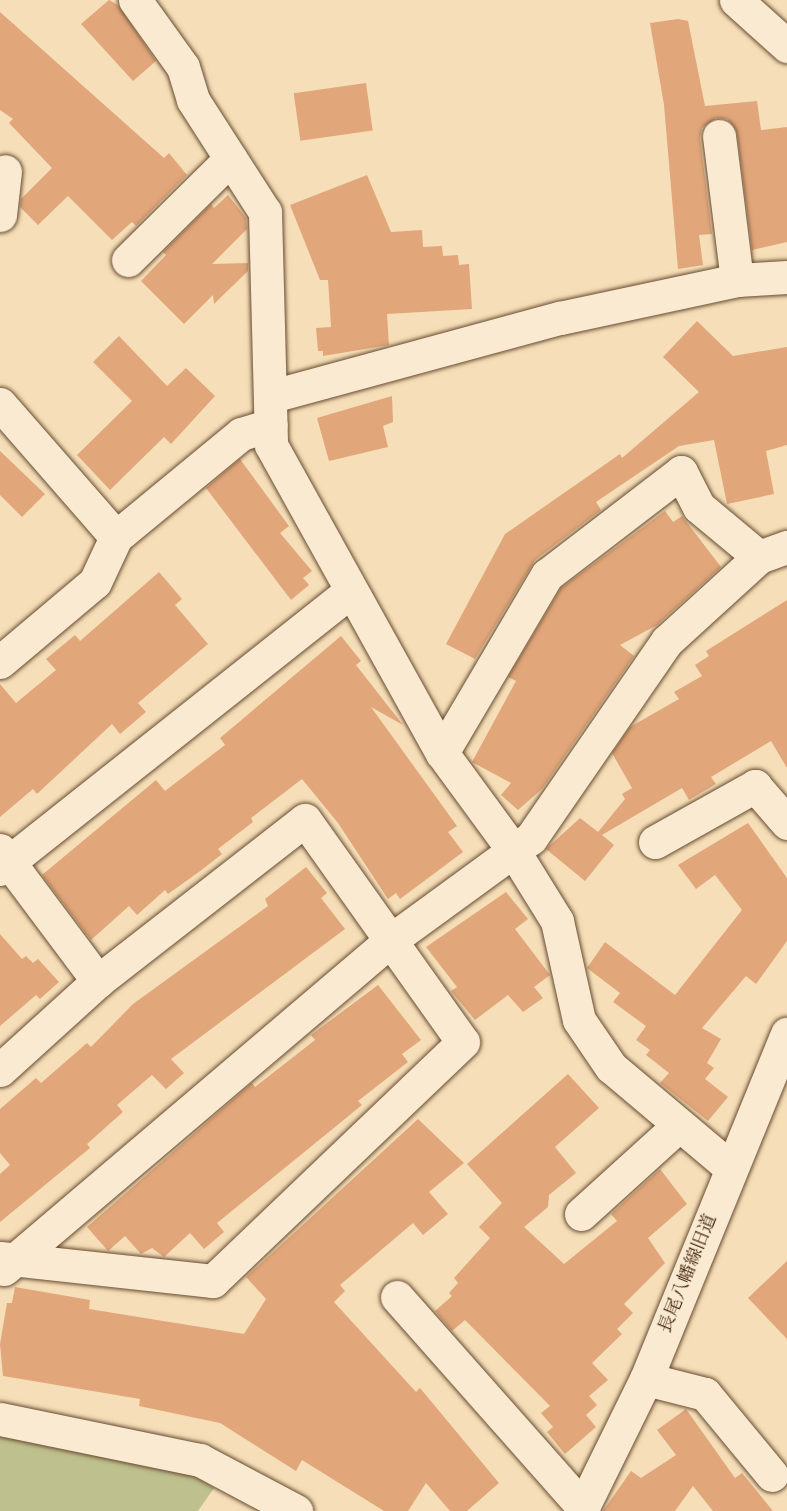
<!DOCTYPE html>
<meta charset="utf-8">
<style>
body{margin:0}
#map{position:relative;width:787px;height:1511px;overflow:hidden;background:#f6dfb8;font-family:Cardo,"Noto Serif JP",serif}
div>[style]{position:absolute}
.green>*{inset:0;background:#bec18e}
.building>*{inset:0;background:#e1a67a;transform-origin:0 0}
.roads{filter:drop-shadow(0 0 2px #684b31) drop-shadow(0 0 2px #684b31)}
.minor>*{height:33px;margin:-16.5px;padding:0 16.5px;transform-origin:16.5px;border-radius:16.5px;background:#f9ead1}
.tertiary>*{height:33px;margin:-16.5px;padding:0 16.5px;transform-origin:16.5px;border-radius:16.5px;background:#f9ead1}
.secondary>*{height:33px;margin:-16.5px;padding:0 16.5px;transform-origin:16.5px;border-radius:16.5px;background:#f9ead1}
span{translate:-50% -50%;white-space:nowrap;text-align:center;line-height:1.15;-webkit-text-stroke:6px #f9ead1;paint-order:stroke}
.street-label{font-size:18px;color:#391a04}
</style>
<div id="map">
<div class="green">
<div style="clip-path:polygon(0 1426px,167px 1459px,214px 1488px,198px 1511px,0 1511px)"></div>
</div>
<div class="building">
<div style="clip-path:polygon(109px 0,118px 5px,156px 61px,133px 81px,81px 24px)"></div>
<div style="clip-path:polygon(0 12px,164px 158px,169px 153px,187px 175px,136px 226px,132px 222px,112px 240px,68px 196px,38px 225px,20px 207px,21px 199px,52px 168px,9px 123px,13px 119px,0 110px)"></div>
<div style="clip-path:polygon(678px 19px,688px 21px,705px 106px,757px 101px,761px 130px,787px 127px,787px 242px,752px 250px,737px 133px,727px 119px,716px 118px,702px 128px,700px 138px,712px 234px,699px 235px,703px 265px,678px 269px,664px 105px,650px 23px)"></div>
<div style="left:366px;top:83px;width:48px;height:73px;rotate:82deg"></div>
<div style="clip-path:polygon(367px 175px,391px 232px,422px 230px,423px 247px,442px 246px,443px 256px,458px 255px,459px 265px,469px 264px,472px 309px,387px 314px,389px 345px,323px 356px,323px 351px,318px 351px,316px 328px,331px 327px,328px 280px,320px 280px,290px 205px)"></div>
<div style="clip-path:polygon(228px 195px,246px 218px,247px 229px,212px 264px,248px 263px,248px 271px,214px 304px,213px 295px,184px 324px,141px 281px,166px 255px,163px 252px,211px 204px,214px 208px)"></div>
<div style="clip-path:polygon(697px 321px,733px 356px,787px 347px,787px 445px,766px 451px,774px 494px,727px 504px,714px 440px,679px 446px,596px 502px,601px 510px,535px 560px,475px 659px,446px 644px,505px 534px,620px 454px,622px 458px,699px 392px,663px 357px)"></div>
<div style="clip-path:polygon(119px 336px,167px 386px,186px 368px,215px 396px,171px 444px,164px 437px,110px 490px,77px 455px,132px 401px,93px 362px)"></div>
<div style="clip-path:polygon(392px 396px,393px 422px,383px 426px,388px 447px,329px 461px,317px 418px)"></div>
<div style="clip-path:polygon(0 451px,45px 494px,22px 517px,0 495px)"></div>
<div style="clip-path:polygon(240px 459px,289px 526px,280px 533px,312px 571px,303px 578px,309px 585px,291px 600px,206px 488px)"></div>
<div style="clip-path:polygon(665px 511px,673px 522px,682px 516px,721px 567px,657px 625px,620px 645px,634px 656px,542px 789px,518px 810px,501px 795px,511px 783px,472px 762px,516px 681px,508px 677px,561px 588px)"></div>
<div style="clip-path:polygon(159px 572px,182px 599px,175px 605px,208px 644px,138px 703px,146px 712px,120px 734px,112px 724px,37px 794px,33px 789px,0 817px,0 684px,16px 703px,56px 670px,46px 659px,75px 635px,80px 641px)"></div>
<div style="clip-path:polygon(787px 600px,787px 768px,771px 741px,711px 777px,716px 784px,689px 800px,682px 788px,602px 835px,614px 845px,585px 881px,546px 849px,580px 818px,598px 832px,625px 799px,622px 794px,632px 788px,612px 753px,630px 727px,679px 699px,674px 692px,702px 676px,695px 665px,709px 656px,706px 651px)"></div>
<div style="clip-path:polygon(341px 636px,361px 661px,356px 665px,403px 725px,371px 707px,457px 826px,448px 832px,463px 852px,400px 899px,396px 893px,388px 899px,338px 823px,302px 779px,251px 818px,253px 822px,218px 849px,222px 854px,203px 869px,168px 894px,165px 890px,137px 915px,129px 906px,91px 940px,42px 875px,156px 780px,165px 791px,225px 745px,220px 738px)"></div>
<div style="clip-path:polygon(748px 823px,787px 878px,787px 941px,756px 984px,746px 976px,702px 1028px,721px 1039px,707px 1063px,714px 1068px,705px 1079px,728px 1097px,708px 1121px,660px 1083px,669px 1073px,646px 1055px,650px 1050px,636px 1040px,646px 1026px,613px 1002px,620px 993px,587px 968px,605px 942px,675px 995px,742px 910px,715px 875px,696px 889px,678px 865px)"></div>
<div style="clip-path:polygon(306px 867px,327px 893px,321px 898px,345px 929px,171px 1059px,184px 1073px,166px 1089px,152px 1075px,117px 1105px,123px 1112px,87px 1144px,90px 1148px,0 1222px,0 1174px,10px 1165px,0 1153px,0 1109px,36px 1078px,41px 1083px,87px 1043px,91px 1047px,133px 1004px,268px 906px,265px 899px)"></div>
<div style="clip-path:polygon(506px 892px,528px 919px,515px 929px,550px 975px,534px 987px,543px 998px,523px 1012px,508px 995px,475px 1020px,451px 991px,457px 987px,426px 947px)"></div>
<div style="clip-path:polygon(0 934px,22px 959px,26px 956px,33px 963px,38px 959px,59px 982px,40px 999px,36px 995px,0 1026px)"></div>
<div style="clip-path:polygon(378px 985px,421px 1040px,402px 1054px,408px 1062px,358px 1101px,362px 1105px,217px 1223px,224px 1232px,204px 1249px,190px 1233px,164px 1257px,152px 1248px,141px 1254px,125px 1236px,108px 1251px,87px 1227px,252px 1083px,255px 1087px,315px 1040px,311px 1035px)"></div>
<div style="clip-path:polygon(568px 1074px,599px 1108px,555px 1147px,576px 1173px,549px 1195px,548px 1207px,524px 1227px,564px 1264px,617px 1221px,611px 1214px,660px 1169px,687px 1204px,648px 1238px,665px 1263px,624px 1304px,633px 1313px,617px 1329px,622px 1334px,592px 1363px,608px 1380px,589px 1396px,597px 1405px,586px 1415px,596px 1427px,565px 1454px,547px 1432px,553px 1427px,541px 1413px,550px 1406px,465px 1320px,452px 1331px,435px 1311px,452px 1296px,449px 1293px,458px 1283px,454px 1278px,490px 1238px,479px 1227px,502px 1203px,467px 1164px)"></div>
<div style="clip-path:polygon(418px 1119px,464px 1163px,429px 1192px,448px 1214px,423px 1235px,413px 1223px,340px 1285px,345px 1291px,334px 1302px,416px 1392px,420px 1388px,499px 1483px,467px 1511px,450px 1511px,426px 1483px,408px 1511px,384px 1511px,302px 1460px,296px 1471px,220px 1423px,139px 1406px,140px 1399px,3px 1376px,0 1344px,7px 1303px,12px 1303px,15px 1287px,90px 1300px,89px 1309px,244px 1334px,266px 1299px,246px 1277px)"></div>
<div style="clip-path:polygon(787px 1261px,787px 1339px,748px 1298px)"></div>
<div style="clip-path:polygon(686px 1409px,735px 1478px,742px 1473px,773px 1511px,713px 1511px,693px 1486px,675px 1511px,603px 1511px,631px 1471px,641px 1478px,676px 1455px,657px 1430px)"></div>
</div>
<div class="roads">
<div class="minor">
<div style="left:135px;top:0;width:82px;rotate:54.4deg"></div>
<div style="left:183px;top:67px;width:34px;rotate:73deg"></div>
<div style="left:193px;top:100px;width:133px;rotate:57.3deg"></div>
<div style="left:265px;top:212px;width:233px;rotate:88.5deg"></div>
<div style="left:271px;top:445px;width:352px;rotate:61deg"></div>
<div style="left:442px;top:753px;width:120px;rotate:53.8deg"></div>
<div style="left:513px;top:850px;width:84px;rotate:58.2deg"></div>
<div style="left:557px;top:921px;width:101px;rotate:77.5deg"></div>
<div style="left:579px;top:1020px;width:57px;rotate:55.8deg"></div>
<div style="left:611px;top:1067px;width:157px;rotate:40.1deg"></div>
<div style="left:719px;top:136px;width:145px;rotate:82.9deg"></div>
<div style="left:0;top:215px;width:44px;rotate:-83.5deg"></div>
<div style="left:128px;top:260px;width:144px;rotate:-44.7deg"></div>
<div style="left:272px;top:396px;width:298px;rotate:-15.2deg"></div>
<div style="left:560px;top:318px;width:181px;rotate:-12.1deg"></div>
<div style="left:737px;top:280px;width:50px;rotate:-3.4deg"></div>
<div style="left:0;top:404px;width:176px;rotate:48.9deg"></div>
<div style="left:0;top:662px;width:124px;rotate:-40.1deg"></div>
<div style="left:95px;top:582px;width:50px;rotate:-65deg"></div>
<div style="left:116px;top:537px;width:162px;rotate:-39.5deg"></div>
<div style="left:241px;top:434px;width:31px;rotate:-17deg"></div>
<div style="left:442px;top:753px;width:207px;rotate:-59.5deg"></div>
<div style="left:547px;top:575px;width:169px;rotate:-37.5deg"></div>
<div style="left:681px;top:472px;width:39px;rotate:63deg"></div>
<div style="left:699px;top:507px;width:78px;rotate:39.8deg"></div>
<div style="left:655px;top:842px;width:115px;rotate:-29.2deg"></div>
<div style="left:755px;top:786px;width:49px;rotate:49.1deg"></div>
<div style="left:0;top:850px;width:164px;rotate:53.2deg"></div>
<div style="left:0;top:869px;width:448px;rotate:-38.4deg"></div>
<div style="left:0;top:1070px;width:132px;rotate:-42.2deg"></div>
<div style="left:98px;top:981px;width:262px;rotate:-37.9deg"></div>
<div style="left:305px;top:820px;width:272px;rotate:54.6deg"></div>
<div style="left:463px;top:1042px;width:346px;rotate:136.3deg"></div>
<div style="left:213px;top:1281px;width:214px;rotate:-173.8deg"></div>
<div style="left:581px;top:1214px;width:131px;rotate:-42.2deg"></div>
<div style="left:4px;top:1269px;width:508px;rotate:-40.37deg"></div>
<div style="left:391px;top:940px;width:173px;rotate:-36.1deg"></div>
<div style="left:531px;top:838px;width:239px;rotate:-55.4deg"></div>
<div style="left:667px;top:641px;width:125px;rotate:-42.4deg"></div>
<div style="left:759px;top:557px;width:30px;rotate:-20deg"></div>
<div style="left:397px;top:1297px;width:281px;rotate:48.5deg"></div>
<div style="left:646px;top:1379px;width:61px;rotate:14.3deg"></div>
<div style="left:705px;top:1394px;width:105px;rotate:50.4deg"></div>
<div style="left:581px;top:1511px;width:147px;rotate:-63.8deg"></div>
<div style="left:646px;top:1379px;width:373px;rotate:-67.8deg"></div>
</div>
<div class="tertiary">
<div style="left:0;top:1419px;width:204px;rotate:11.6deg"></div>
<div style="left:200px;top:1460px;width:109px;rotate:28deg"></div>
</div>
<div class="secondary">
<div style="left:736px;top:0;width:69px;rotate:42deg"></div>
</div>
</div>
<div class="street-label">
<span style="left:688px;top:1274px;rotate:-68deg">長尾八幡線旧道</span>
</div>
</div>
